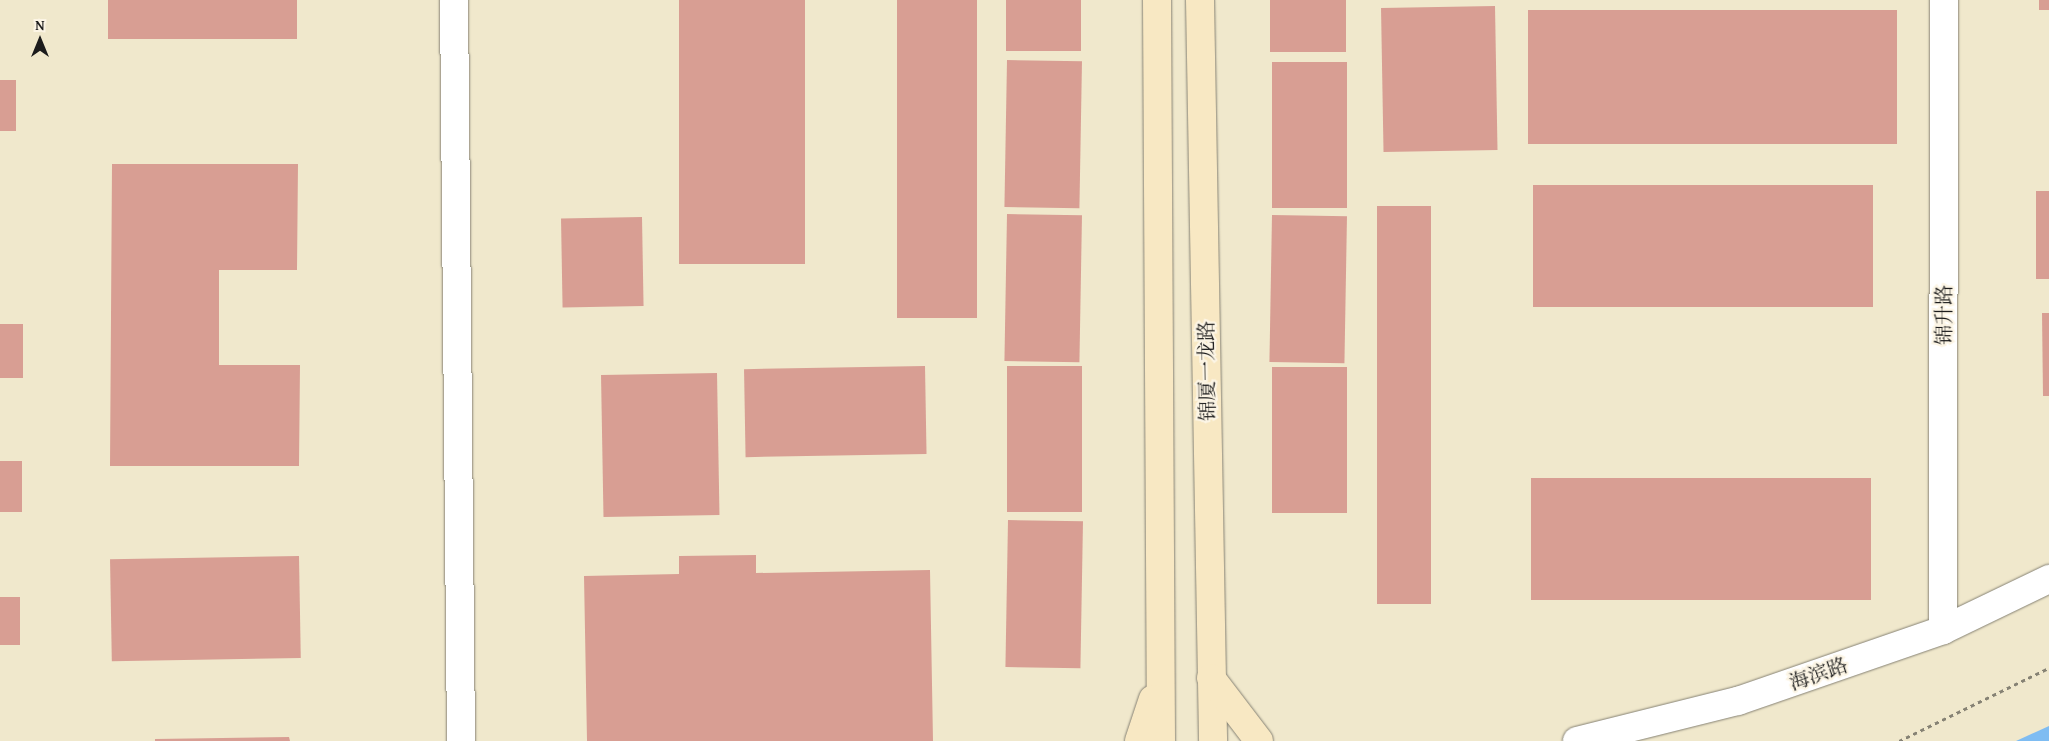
<!DOCTYPE html>
<meta charset="utf-8">
<style>
body{margin:0}
#map{position:relative;width:2049px;height:741px;overflow:hidden;background:#f0e8cc;font-family:"Gentium Book Plus","Noto Serif SC",serif}
div>[style]{position:absolute}
.water>*{inset:0;background:#7ebcf2}
.building>*{inset:0;background:#d89e93;transform-origin:0 0}
.path>*{height:3px;margin-top:-1.5px;transform-origin:0;background:repeating-linear-gradient(90deg,#868274 0 4px,transparent 0 8px)}
.roads{filter:drop-shadow(0 0 1px #868274) drop-shadow(0 0 1px #868274)}
.street>*{height:28px;margin:-14px;padding:0 14px;transform-origin:14px;border-radius:14px;background:#fff}
.secondary>*{height:28px;margin:-14px;padding:0 14px;transform-origin:14px;border-radius:14px;background:#f8e8c3}
span{translate:-50% -50%;white-space:nowrap;text-align:center;line-height:1.15;-webkit-text-stroke:4.5px #fcf5e5;paint-order:stroke}
.street-label{font-size:20px;color:#1c1c1c}
.north{position:absolute;left:15px;top:15px;width:50px;height:50px;-webkit-text-stroke:4px #fcf5e5;paint-order:stroke;rotate:0deg;font-size:14px;font-weight:700;line-height:20px;text-align:center;color:#1c1c1c}
.north::after{content:'';display:block;margin:auto;width:18px;height:22px;background:#1c1c1c;clip-path:polygon(50% 0,100% 100%,50% 72%,0 100%)}
</style>
<div id="map">
<div class="water">
<div style="clip-path:polygon(2049px 726px,2049px 741px,2016px 741px)"></div>
</div>
<div class="building">
<div style="left:108px;top:0;width:189px;height:39px"></div>
<div style="left:679px;top:0;width:126px;height:264px"></div>
<div style="left:897px;top:0;width:80px;height:318px"></div>
<div style="left:1006px;top:0;width:75px;height:51px"></div>
<div style="left:1270px;top:0;width:76px;height:52px"></div>
<div style="left:2039px;top:0;width:10px;height:10px"></div>
<div style="left:1495px;top:6px;width:144px;height:114px;rotate:89deg"></div>
<div style="left:1897px;top:10px;width:134px;height:369px;rotate:90deg"></div>
<div style="left:1007px;top:60px;width:75px;height:147px;rotate:1deg"></div>
<div style="left:1272px;top:62px;width:75px;height:146px"></div>
<div style="left:0;top:80px;width:16px;height:51px"></div>
<div style="clip-path:polygon(112px 164px,298px 164px,297px 270px,219px 270px,219px 365px,300px 365px,299px 466px,110px 466px)"></div>
<div style="left:1873px;top:185px;width:122px;height:340px;rotate:90deg"></div>
<div style="left:2036px;top:191px;width:13px;height:88px"></div>
<div style="left:1377px;top:206px;width:54px;height:398px"></div>
<div style="left:1007px;top:214px;width:75px;height:147px;rotate:1deg"></div>
<div style="left:1272px;top:215px;width:75px;height:147px;rotate:1deg"></div>
<div style="left:642px;top:217px;width:89px;height:81px;rotate:89deg"></div>
<div style="clip-path:polygon(2042px 313px,2049px 313px,2049px 396px,2043px 396px)"></div>
<div style="left:0;top:324px;width:23px;height:54px"></div>
<div style="left:925px;top:366px;width:88px;height:181px;rotate:89deg"></div>
<div style="left:1007px;top:366px;width:75px;height:146px"></div>
<div style="left:1272px;top:367px;width:75px;height:146px"></div>
<div style="left:717px;top:373px;width:142px;height:116px;rotate:89deg"></div>
<div style="left:0;top:461px;width:22px;height:51px"></div>
<div style="left:1871px;top:478px;width:122px;height:340px;rotate:90deg"></div>
<div style="left:1008px;top:520px;width:75px;height:147px;rotate:1deg"></div>
<div style="clip-path:polygon(756px 555px,756px 573px,930px 570px,933px 741px,587px 741px,584px 576px,679px 574px,679px 556px)"></div>
<div style="left:299px;top:556px;width:102px;height:189px;rotate:89deg"></div>
<div style="left:0;top:597px;width:20px;height:48px"></div>
<div style="clip-path:polygon(289px 737px,290px 741px,155px 741px,155px 739px)"></div>
</div>
<div class="path">
<div style="left:1899px;top:741px;width:167px;rotate:-26deg"></div>
</div>
<div class="roads">
<div class="street">
<div style="left:454px;top:0;width:741px;rotate:89.46deg"></div>
<div style="left:1943px;top:630px;width:630px;rotate:-89.91deg"></div>
<div style="left:1577px;top:741px;width:166px;rotate:-14deg"></div>
<div style="left:1738px;top:701px;width:217px;rotate:-19.1deg"></div>
<div style="left:1943px;top:630px;width:118px;rotate:-25.7deg"></div>
</div>
<div class="secondary">
<div style="left:1157px;top:0;width:741px;rotate:89.69deg"></div>
<div style="left:1200px;top:0;width:741px;rotate:88.99deg"></div>
<div style="left:1211px;top:678px;width:79px;rotate:52.7deg"></div>
<div style="left:1139px;top:741px;width:44px;rotate:-71.6deg"></div>
</div>
</div>
<div class="street-label">
<span style="left:1943px;top:315px;rotate:-90deg">锦升路</span>
<span style="left:1206px;top:371px;rotate:-91deg">锦厦一龙路</span>
<span style="left:1818px;top:673px;rotate:-19deg">海滨路</span>
</div>
<div class="north">N</div>
</div>
